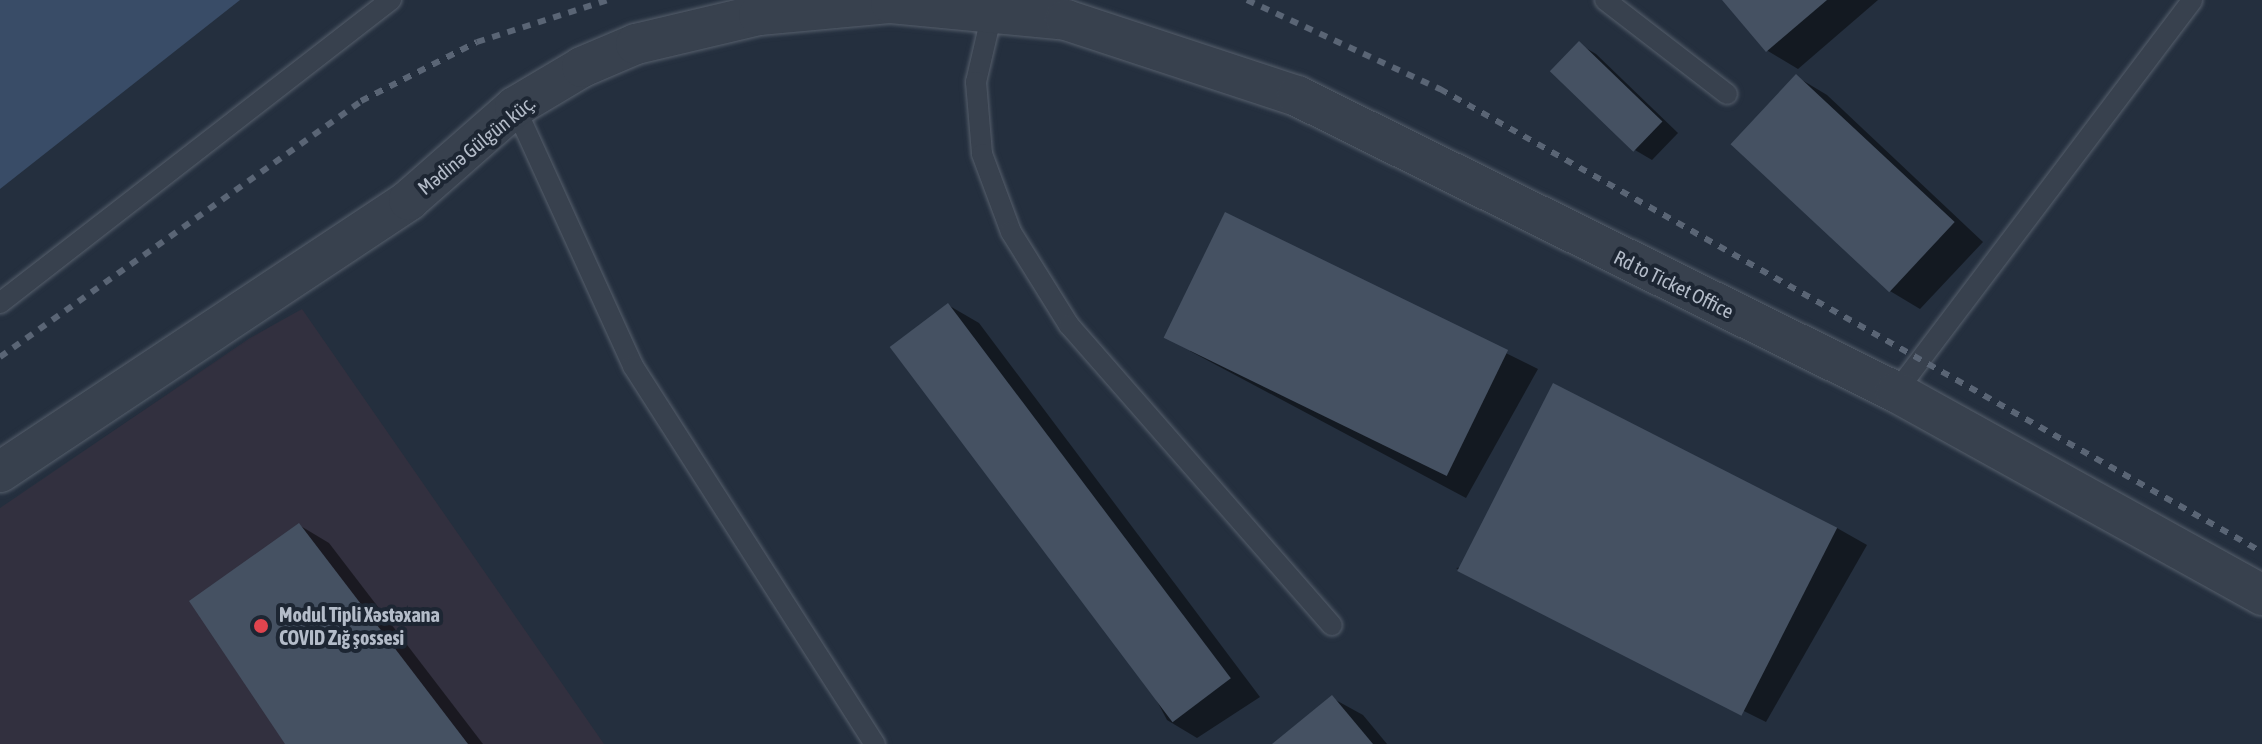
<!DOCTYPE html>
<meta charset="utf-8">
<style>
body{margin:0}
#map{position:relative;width:2262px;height:744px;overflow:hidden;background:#242f3e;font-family:"Asap Condensed",sans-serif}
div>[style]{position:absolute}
.medical>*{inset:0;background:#32303f}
.water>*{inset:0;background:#394c67}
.shadow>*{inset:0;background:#0007}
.building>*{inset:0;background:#455162;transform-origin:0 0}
.roads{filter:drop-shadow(0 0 2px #565f6c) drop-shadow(0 0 2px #565f6c)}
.lane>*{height:20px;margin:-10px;padding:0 10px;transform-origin:10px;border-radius:10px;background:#38414e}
.street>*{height:40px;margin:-20px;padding:0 20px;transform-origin:20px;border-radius:20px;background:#38414e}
.rail>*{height:6px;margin-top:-3px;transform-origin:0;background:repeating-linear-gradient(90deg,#5a6575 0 8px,transparent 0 16px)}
.dots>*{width:22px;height:22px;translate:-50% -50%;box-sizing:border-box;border:4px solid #1d2633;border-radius:50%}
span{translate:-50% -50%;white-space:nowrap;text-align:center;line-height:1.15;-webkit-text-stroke:8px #1d2633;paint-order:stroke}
.street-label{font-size:20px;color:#b4bcc9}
.poi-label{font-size:20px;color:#b4bcc9;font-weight:700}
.left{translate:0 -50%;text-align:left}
</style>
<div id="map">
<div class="medical">
<div style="clip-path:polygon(302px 309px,604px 744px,0 744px,0 508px,250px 338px)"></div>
</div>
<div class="water">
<div style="clip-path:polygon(0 0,240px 0,0 189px)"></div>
</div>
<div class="shadow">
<div style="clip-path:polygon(1724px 0,1878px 0,1798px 69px,1768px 51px)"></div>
<div style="clip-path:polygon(1579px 44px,1596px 54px,1678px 133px,1652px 160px,1635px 150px)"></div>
<div style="clip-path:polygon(1797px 77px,1827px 95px,1983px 242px,1920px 309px,1890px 291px)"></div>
<div style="clip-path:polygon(1226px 215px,1538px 369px,1466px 498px,1190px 351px)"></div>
<div style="clip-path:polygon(948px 305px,979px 323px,1260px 697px,1197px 738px,1167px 720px)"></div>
<div style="clip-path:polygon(299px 525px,329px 543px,483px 744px,287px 744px)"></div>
<div style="clip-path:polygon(1837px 528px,1867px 545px,1766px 722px,1456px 568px)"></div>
<div style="clip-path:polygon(1332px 698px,1363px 715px,1387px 744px,1275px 744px)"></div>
</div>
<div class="building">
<div style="clip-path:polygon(1722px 0,1827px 0,1766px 52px)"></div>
<div style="left:1579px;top:41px;width:116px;height:42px;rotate:44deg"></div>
<div style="left:1796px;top:74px;width:217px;height:96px;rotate:43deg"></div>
<div style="left:1225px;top:212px;width:315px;height:140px;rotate:26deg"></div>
<div style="left:948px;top:303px;width:470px;height:73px;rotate:53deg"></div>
<div style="left:1553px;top:383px;width:319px;height:211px;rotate:27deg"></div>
<div style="clip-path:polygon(299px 523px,468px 744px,285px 744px,189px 601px)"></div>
<div style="clip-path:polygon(1332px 695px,1373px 744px,1272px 744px)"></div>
</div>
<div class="roads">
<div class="lane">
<div style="left:1605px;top:0;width:154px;rotate:37.6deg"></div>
<div style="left:993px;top:9px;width:75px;rotate:103.1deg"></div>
<div style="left:976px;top:82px;width:72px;rotate:85.2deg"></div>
<div style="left:982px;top:154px;width:83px;rotate:69.6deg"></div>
<div style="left:1011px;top:232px;width:110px;rotate:58.1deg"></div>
<div style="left:1069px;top:325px;width:399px;rotate:48.8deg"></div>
<div style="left:515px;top:107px;width:285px;rotate:65.5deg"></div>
<div style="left:633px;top:366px;width:449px;rotate:57.4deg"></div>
<div style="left:0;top:303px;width:495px;rotate:-37.8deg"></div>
<div style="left:1896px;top:392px;width:491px;rotate:-52.9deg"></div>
</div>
<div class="street">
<div style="left:0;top:472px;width:491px;rotate:-33.6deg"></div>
<div style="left:409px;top:200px;width:141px;rotate:-41.3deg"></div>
<div style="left:515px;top:107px;width:78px;rotate:-30.8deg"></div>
<div style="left:582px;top:67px;width:59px;rotate:-23.1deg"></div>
<div style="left:636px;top:44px;width:126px;rotate:-13.3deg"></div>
<div style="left:759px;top:15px;width:133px;rotate:-5.2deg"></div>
<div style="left:891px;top:3px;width:176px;rotate:5.5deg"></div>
<div style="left:1066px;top:20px;width:243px;rotate:18.2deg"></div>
<div style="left:1297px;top:96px;width:668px;rotate:26.3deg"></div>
<div style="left:1896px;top:392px;width:419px;rotate:29deg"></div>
</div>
</div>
<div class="rail">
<div style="left:1247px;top:0;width:213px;rotate:24.8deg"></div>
<div style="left:1440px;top:89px;width:943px;rotate:29.39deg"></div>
<div style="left:0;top:357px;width:443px;rotate:-35.3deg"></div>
<div style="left:361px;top:101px;width:130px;rotate:-27deg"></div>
<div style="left:477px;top:42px;width:138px;rotate:-17.8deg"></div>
</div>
<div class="dots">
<div style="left:261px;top:626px;background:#e0444e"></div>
</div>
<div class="street-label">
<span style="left:476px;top:145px;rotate:-39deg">Mədinə Gülgün küç.</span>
<span style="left:1674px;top:284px;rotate:26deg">Rd to Ticket Office</span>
</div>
<div class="poi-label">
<span class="left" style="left:279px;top:626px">Modul Tipli Xəstəxana<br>COVID Zığ şossesi</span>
</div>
</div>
